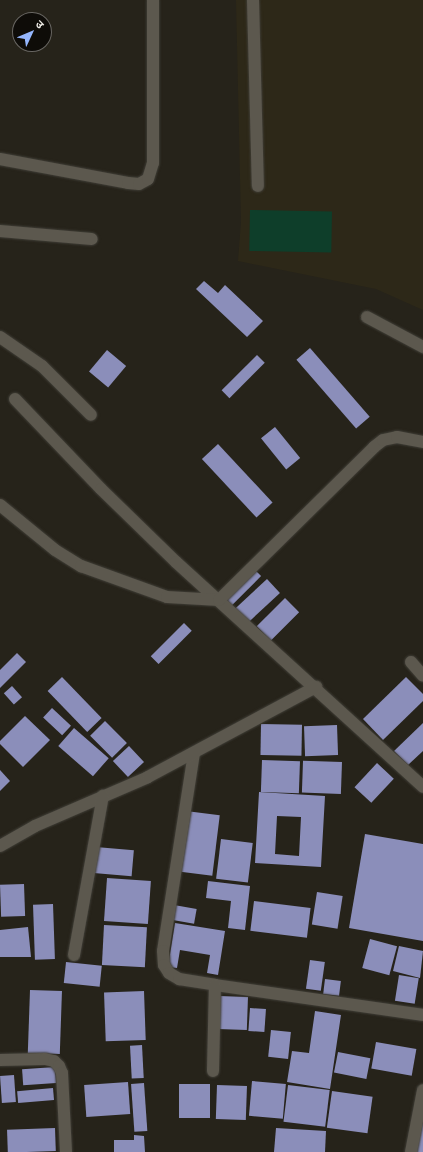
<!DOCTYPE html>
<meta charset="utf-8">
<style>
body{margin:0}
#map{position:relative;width:423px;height:1152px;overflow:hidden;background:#26231a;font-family:"Titillium Web","Noto Sans Devanagari",sans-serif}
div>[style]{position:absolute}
.built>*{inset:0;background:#2d2818}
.green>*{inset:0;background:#0e3e2a;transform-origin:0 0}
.building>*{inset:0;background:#8b8eba;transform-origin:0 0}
.roads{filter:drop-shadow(0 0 1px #403e37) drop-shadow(0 0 1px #403e37)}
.minor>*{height:12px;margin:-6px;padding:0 6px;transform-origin:6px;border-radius:6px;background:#5c584e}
span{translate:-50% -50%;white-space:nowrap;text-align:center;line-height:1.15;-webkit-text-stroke:4px #0e0c08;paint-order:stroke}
.north{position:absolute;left:12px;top:12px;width:40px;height:40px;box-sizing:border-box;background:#0e0c08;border:1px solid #686662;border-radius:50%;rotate:46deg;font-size:11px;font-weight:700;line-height:16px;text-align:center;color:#f0eee8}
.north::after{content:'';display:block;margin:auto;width:14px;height:18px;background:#95b6fd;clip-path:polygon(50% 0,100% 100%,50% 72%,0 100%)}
</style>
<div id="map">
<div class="built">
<div style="clip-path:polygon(236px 0,423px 0,423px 310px,376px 289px,238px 261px,241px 222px)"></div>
</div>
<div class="green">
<div style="left:250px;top:210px;width:82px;height:41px;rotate:1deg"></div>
</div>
<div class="building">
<div style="clip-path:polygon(204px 281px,218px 293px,225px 285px,263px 321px,247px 337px,196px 289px)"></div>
<div style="left:310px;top:348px;width:91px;height:18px;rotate:49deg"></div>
<div style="left:107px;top:350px;width:25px;height:28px;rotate:40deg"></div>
<div style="left:257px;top:355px;width:11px;height:50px;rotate:45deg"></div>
<div style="left:275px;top:427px;width:40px;height:18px;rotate:51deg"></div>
<div style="left:218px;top:444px;width:80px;height:22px;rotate:47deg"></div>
<div style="left:254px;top:569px;width:10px;height:43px;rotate:45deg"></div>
<div style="left:267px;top:579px;width:19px;height:43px;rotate:47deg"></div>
<div style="left:285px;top:598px;width:20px;height:40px;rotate:45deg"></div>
<div style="left:184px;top:623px;width:11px;height:47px;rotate:45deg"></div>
<div style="clip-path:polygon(17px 653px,26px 662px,0 688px,0 670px)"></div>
<div style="left:62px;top:677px;width:57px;height:20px;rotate:46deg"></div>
<div style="clip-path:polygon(406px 677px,423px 694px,423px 701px,383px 740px,363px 719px)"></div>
<div style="left:12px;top:686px;width:15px;height:11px;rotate:48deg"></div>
<div style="left:52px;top:708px;width:26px;height:13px;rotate:43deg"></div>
<div style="clip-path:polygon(25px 716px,50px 740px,23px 767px,0 744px,0 741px)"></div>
<div style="left:105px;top:721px;width:31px;height:21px;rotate:45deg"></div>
<div style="clip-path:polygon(423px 723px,423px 751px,408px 765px,394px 751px)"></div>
<div style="left:261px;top:724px;width:41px;height:31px;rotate:1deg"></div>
<div style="left:337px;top:725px;width:30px;height:33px;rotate:88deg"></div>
<div style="left:74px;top:728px;width:46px;height:24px;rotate:41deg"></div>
<div style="left:129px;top:746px;width:22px;height:22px;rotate:47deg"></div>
<div style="left:262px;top:760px;width:38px;height:32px;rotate:2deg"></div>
<div style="left:342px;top:762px;width:32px;height:39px;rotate:92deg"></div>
<div style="left:377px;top:763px;width:23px;height:33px;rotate:43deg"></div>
<div style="clip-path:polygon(0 770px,10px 781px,0 791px)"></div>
<div style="clip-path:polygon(evenodd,259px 792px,325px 796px,321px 867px,255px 863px,259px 792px,277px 816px,301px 817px,299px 856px,275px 854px,277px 816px)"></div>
<div style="left:186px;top:811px;width:34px;height:61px;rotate:7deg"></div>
<div style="clip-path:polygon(365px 834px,423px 844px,423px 941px,349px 928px)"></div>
<div style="left:221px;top:839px;width:32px;height:40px;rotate:7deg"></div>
<div style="left:96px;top:847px;width:38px;height:26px;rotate:5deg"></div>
<div style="left:107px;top:878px;width:44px;height:43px;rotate:4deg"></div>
<div style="clip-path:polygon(208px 881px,250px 886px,245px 930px,228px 928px,231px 901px,206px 898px)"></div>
<div style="left:24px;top:884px;width:32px;height:24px;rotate:88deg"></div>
<div style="left:317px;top:892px;width:26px;height:33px;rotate:9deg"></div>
<div style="left:254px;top:901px;width:57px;height:30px;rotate:7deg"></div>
<div style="left:53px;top:904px;width:55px;height:20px;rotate:88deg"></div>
<div style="left:174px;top:905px;width:23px;height:15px;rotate:10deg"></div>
<div style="clip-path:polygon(175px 923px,225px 931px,218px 975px,207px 973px,210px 955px,180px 950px,177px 968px,168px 967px)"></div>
<div style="left:104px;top:925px;width:43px;height:40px;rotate:3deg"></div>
<div style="clip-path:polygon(28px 927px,31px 957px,0 957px,0 930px)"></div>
<div style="left:370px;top:939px;width:28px;height:30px;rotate:15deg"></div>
<div style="clip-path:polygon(399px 946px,423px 951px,420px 978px,393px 971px)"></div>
<div style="left:310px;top:960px;width:15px;height:29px;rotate:8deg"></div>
<div style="left:66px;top:962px;width:36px;height:21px;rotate:6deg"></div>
<div style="left:399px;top:975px;width:20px;height:26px;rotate:9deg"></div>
<div style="left:325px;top:979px;width:16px;height:15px;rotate:7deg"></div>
<div style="left:30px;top:990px;width:32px;height:63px;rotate:2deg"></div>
<div style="left:144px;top:991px;width:49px;height:40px;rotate:88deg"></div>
<div style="left:219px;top:996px;width:29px;height:33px;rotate:2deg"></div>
<div style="left:250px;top:1008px;width:16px;height:23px;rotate:4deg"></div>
<div style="clip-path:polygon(315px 1011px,341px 1015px,330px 1089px,287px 1082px,292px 1051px,309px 1053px)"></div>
<div style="left:271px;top:1030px;width:20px;height:27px;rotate:6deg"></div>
<div style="left:376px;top:1042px;width:41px;height:27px;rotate:10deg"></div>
<div style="left:142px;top:1045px;width:33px;height:12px;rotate:87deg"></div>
<div style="left:338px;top:1052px;width:33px;height:21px;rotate:11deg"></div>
<div style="left:55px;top:1067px;width:16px;height:33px;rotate:86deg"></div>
<div style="left:14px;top:1075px;width:27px;height:14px;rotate:86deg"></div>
<div style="left:252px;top:1081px;width:34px;height:35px;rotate:5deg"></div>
<div style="left:128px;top:1082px;width:32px;height:44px;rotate:86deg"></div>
<div style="left:144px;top:1083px;width:48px;height:13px;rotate:86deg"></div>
<div style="left:179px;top:1084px;width:31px;height:34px"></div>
<div style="left:217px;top:1085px;width:30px;height:34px;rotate:2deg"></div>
<div style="left:288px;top:1085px;width:42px;height:37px;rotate:7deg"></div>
<div style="left:53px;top:1088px;width:12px;height:36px;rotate:85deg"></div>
<div style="left:332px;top:1091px;width:41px;height:37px;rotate:8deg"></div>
<div style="clip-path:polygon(423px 1121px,423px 1152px,414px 1152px)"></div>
<div style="left:55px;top:1128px;width:23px;height:48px;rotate:88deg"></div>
<div style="clip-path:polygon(276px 1128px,326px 1131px,325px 1152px,274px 1152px)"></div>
<div style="clip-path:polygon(134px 1135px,144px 1136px,145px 1152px,114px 1152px,114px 1140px,134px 1140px)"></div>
</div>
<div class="roads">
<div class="minor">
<div style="left:253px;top:0;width:186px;rotate:88.5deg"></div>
<div style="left:0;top:159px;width:130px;rotate:10.6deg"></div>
<div style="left:128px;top:183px;width:11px;rotate:5deg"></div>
<div style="left:139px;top:184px;width:10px;rotate:-29deg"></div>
<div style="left:148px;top:179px;width:17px;rotate:-73deg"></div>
<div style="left:153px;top:163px;width:163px;rotate:-90deg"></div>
<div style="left:0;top:231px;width:92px;rotate:5deg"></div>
<div style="left:367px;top:317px;width:64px;rotate:28.2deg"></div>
<div style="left:0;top:337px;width:51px;rotate:34.6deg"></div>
<div style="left:42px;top:366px;width:69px;rotate:45deg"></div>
<div style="left:15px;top:399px;width:124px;rotate:46.3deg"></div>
<div style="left:101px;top:489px;width:105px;rotate:44.2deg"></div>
<div style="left:176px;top:562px;width:334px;rotate:42.3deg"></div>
<div style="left:0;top:505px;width:71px;rotate:39.3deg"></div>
<div style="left:55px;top:550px;width:31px;rotate:32deg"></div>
<div style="left:81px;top:566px;width:91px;rotate:19.8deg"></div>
<div style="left:167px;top:597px;width:52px;rotate:3.3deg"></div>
<div style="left:219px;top:600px;width:218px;rotate:-44.6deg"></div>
<div style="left:374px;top:447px;width:11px;rotate:-38deg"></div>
<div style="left:383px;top:440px;width:14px;rotate:-12deg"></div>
<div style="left:397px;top:437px;width:26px;rotate:11deg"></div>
<div style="left:411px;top:662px;width:18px;rotate:49deg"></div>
<div style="left:194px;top:753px;width:200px;rotate:98.9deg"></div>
<div style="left:163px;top:951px;width:14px;rotate:86deg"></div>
<div style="left:164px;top:965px;width:9px;rotate:58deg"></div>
<div style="left:169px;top:973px;width:12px;rotate:31deg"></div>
<div style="left:179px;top:979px;width:36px;rotate:9deg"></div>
<div style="left:215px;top:985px;width:210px;rotate:8.2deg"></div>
<div style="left:0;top:846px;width:40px;rotate:-29.7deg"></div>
<div style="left:35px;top:826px;width:123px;rotate:-23.4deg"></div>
<div style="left:148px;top:777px;width:191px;rotate:-28.2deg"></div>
<div style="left:74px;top:955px;width:162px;rotate:-79.7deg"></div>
<div style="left:0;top:1060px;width:45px;rotate:-1.3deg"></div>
<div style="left:45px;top:1059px;width:9px;rotate:13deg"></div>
<div style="left:54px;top:1061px;width:7px;rotate:45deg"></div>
<div style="left:59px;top:1066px;width:8px;rotate:67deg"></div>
<div style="left:62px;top:1073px;width:79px;rotate:87.1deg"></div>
<div style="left:213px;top:1071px;width:86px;rotate:-88.7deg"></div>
<div style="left:411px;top:1152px;width:63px;rotate:-79deg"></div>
</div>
</div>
<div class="north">उ</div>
</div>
